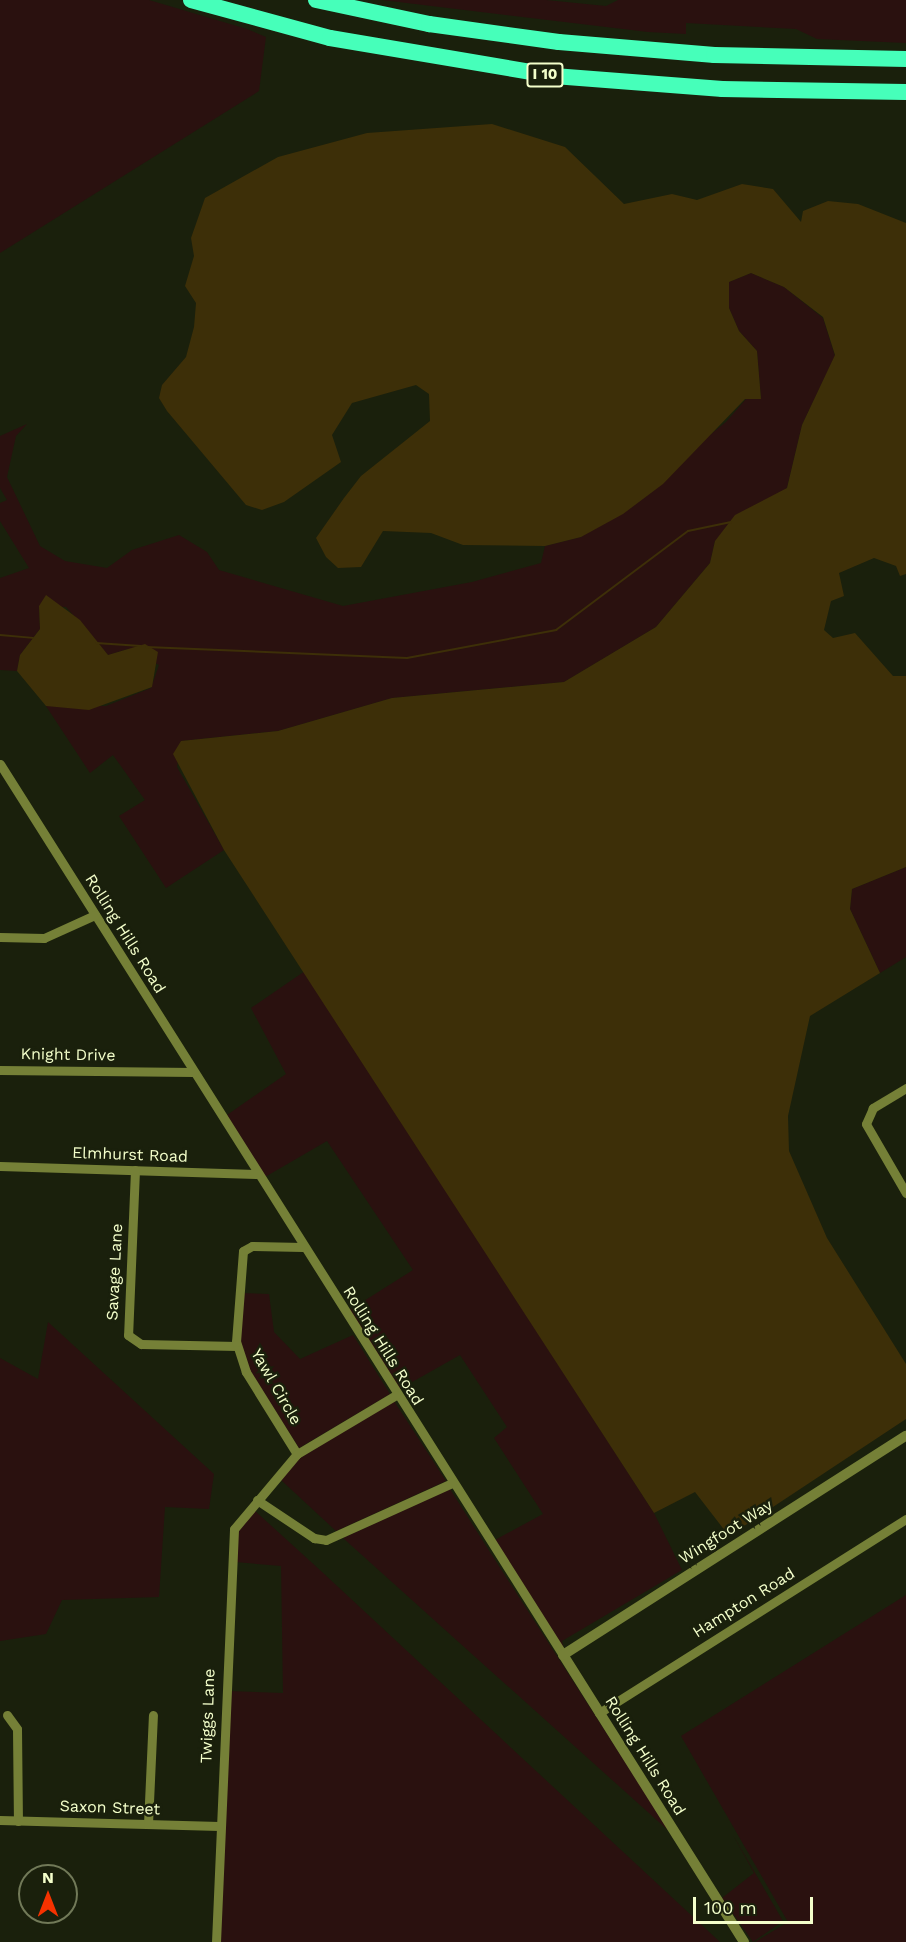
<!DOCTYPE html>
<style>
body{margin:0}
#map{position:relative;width:906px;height:1942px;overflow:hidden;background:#1a200c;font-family:"Work Sans",sans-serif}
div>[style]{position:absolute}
.green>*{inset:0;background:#2a110f}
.water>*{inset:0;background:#3d2f08}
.stream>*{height:2px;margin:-1px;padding:0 1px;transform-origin:1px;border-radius:1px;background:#3d2f08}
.minor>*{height:9px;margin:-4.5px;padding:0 4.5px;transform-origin:4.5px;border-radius:4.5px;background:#758037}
.tertiary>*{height:10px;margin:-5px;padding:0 5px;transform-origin:5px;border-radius:5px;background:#758037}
.motorway>*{height:16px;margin:-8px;padding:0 8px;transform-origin:8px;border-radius:8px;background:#46ffba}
span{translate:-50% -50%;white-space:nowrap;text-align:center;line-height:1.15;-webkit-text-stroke:5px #1a200c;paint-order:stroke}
.shield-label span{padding:2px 4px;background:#1a200c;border:2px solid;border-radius:4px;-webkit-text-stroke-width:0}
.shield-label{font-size:15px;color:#f4ffcb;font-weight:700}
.street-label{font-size:16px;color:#f4ffcb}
.north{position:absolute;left:18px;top:1864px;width:60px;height:60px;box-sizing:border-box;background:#1a200c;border:2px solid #717958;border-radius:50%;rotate:0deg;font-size:16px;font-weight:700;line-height:24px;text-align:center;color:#f4ffcb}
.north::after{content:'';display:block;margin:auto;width:21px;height:27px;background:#f63200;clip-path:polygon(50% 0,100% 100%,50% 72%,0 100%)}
.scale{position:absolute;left:693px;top:1897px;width:120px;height:27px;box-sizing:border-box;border:3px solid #f4ffcb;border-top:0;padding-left:8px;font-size:18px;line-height:21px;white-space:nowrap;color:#f4ffcb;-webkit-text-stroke:4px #1a200c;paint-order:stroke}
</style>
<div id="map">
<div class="green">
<div style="clip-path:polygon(0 0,149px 0,247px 29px,266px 37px,259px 91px,0 253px)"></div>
<div style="clip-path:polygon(382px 0,546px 0,606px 6px,618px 0,906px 0,906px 43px,817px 39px,796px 29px,686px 23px,686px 34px,648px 32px)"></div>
<div style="clip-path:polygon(751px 273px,784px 287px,823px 318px,835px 356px,802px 425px,787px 488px,715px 541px,710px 563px,656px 627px,564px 682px,392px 698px,278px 731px,181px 741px,177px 767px,224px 850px,166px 888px,119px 816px,145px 800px,113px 755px,90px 773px,46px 706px,106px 706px,151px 688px,159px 665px,128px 649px,108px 655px,66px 607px,39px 606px,40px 629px,20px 655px,17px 671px,0 670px,0 578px,29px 568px,0 521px,0 503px,7px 500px,0 488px,0 436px,27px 424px,16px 436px,7px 477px,40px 546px,65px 561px,107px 568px,132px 550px,179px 535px,207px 552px,219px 570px,343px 606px,472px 582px,541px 563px,545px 546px,581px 537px,726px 422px,746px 399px,761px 399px,757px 351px,739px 331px,729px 308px,729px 282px)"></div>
<div style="clip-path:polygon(906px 867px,906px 957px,880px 973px,850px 909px,852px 889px)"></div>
<div style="clip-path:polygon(305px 971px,654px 1513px,682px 1570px,562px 1641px,564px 1649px,493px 1541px,543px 1514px,494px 1438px,507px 1427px,460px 1355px,398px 1390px,348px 1311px,413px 1270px,327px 1141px,265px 1177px,227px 1115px,286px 1074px,251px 1008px)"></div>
<div style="clip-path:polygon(242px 1293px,269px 1294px,274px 1332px,300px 1359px,353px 1335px,390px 1394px,299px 1448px,249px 1369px,240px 1342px)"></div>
<div style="clip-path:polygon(48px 1322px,214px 1474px,209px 1509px,165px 1507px,159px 1597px,62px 1600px,46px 1634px,0 1641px,0 1358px,38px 1379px)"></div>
<div style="clip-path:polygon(394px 1401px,446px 1481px,336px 1531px,281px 1480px,300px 1458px)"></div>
<div style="clip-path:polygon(450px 1489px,488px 1549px,670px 1832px,343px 1538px)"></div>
<div style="clip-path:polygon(254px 1510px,321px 1571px,720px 1942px,220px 1942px,228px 1691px,283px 1693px,281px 1566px,235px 1562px,238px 1532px)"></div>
<div style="clip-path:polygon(906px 1595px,906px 1942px,755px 1942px,788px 1922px,681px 1736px)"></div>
<div style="clip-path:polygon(733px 1835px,783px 1921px,753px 1942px,722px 1898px,754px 1873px)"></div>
</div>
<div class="water">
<div style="clip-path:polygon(492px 124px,565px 147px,624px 204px,672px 194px,697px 200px,742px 184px,773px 189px,801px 222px,803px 211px,828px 201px,858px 204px,906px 223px,906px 574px,900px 576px,896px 566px,874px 558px,839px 573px,844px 596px,831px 601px,824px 630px,833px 638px,855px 633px,893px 676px,906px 676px,906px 867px,852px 889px,850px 909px,880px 973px,810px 1016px,788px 1116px,789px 1151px,827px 1238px,906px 1364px,906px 1419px,729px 1536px,695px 1492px,654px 1513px,224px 850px,173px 754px,181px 741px,278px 731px,392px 698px,564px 682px,656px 627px,710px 563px,715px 541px,735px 515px,787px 488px,802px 425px,835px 355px,823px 317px,784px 287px,751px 273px,729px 282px,729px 308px,739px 331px,757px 351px,761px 399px,745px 399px,663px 484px,623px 514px,581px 537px,545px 546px,463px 545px,431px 533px,383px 531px,361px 567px,338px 568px,326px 557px,316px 538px,344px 498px,361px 476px,430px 421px,429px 394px,416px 385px,352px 403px,332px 435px,341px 462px,284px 502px,262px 510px,246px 505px,167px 411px,159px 398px,162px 385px,186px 357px,194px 327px,196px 303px,185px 286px,194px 256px,191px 238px,205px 198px,278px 157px,367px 133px)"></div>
<div style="clip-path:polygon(46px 595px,80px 620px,108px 655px,145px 644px,158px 652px,152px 687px,89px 710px,46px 706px,17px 671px,20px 655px,40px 629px,39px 606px)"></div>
</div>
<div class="stream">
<div style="left:0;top:635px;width:33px;rotate:5deg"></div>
<div style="left:96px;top:643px;width:45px;rotate:3.8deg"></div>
<div style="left:146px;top:647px;width:261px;rotate:2.4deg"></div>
<div style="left:407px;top:658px;width:152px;rotate:-10.6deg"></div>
<div style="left:556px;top:630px;width:165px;rotate:-36.9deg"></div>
<div style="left:688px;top:531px;width:44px;rotate:-11.8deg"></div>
</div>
<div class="minor">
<div style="left:0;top:764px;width:1054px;rotate:57.71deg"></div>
<div style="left:0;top:937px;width:44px;rotate:1.3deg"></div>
<div style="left:44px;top:938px;width:56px;rotate:-24.3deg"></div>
<div style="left:0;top:1070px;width:194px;rotate:0.6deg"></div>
<div style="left:906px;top:1088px;width:39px;rotate:149deg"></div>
<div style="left:873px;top:1108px;width:17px;rotate:114deg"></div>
<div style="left:866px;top:1124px;width:80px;rotate:59.9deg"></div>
<div style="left:0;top:1166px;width:258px;rotate:1.8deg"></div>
<div style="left:135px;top:1170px;width:165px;rotate:92.4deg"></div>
<div style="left:128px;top:1335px;width:16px;rotate:35deg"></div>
<div style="left:141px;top:1344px;width:96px;rotate:1.2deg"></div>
<div style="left:297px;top:1454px;width:97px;rotate:-121.9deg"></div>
<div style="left:246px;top:1372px;width:32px;rotate:-108deg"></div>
<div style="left:236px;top:1342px;width:91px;rotate:-85.6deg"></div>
<div style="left:243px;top:1251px;width:10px;rotate:-29deg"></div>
<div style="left:252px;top:1246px;width:51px;rotate:1.1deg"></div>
<div style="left:257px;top:1500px;width:69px;rotate:33.7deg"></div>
<div style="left:314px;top:1538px;width:12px;rotate:9deg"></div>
<div style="left:326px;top:1540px;width:138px;rotate:-24.3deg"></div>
<div style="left:599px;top:1713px;width:363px;rotate:-32.3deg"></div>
<div style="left:7px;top:1715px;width:17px;rotate:54deg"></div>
<div style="left:17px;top:1729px;width:92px;rotate:89.4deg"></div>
<div style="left:0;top:1820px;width:219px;rotate:1.6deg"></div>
<div style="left:148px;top:1824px;width:109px;rotate:-87.4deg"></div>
<div style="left:216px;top:1942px;width:413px;rotate:-87.5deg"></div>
<div style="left:234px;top:1529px;width:98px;rotate:-50deg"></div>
<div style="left:297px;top:1454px;width:115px;rotate:-30.8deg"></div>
</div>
<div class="tertiary">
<div style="left:744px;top:1942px;width:339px;rotate:-122.2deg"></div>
<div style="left:563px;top:1655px;width:407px;rotate:-32.6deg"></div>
</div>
<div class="motorway">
<div style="left:191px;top:0;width:144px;rotate:15.3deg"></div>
<div style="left:330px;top:38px;width:227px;rotate:9.6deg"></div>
<div style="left:554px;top:76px;width:169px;rotate:4.4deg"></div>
<div style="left:722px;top:89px;width:184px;rotate:0.9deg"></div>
<div style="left:316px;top:0;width:116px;rotate:12deg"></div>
<div style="left:429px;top:24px;width:131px;rotate:7.9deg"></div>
<div style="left:559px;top:42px;width:156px;rotate:4.8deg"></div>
<div style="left:714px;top:55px;width:192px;rotate:1.2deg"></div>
</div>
<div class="shield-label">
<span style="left:545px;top:75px">I 10</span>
</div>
<div class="street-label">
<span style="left:125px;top:934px;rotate:58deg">Rolling Hills Road</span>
<span style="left:68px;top:1055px;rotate:1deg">Knight Drive</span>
<span style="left:130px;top:1155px;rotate:2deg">Elmhurst Road</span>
<span style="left:115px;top:1272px;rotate:-87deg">Savage Lane</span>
<span style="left:383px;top:1346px;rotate:58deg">Rolling Hills Road</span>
<span style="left:276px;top:1387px;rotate:60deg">Yawl Circle</span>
<span style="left:726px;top:1532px;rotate:-32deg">Wingfoot Way</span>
<span style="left:744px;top:1603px;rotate:-32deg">Hampton Road</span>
<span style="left:208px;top:1716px;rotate:-88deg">Twiggs Lane</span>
<span style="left:645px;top:1756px;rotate:58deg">Rolling Hills Road</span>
<span style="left:110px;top:1808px;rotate:2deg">Saxon Street</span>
</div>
<div class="north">N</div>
<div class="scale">100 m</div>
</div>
